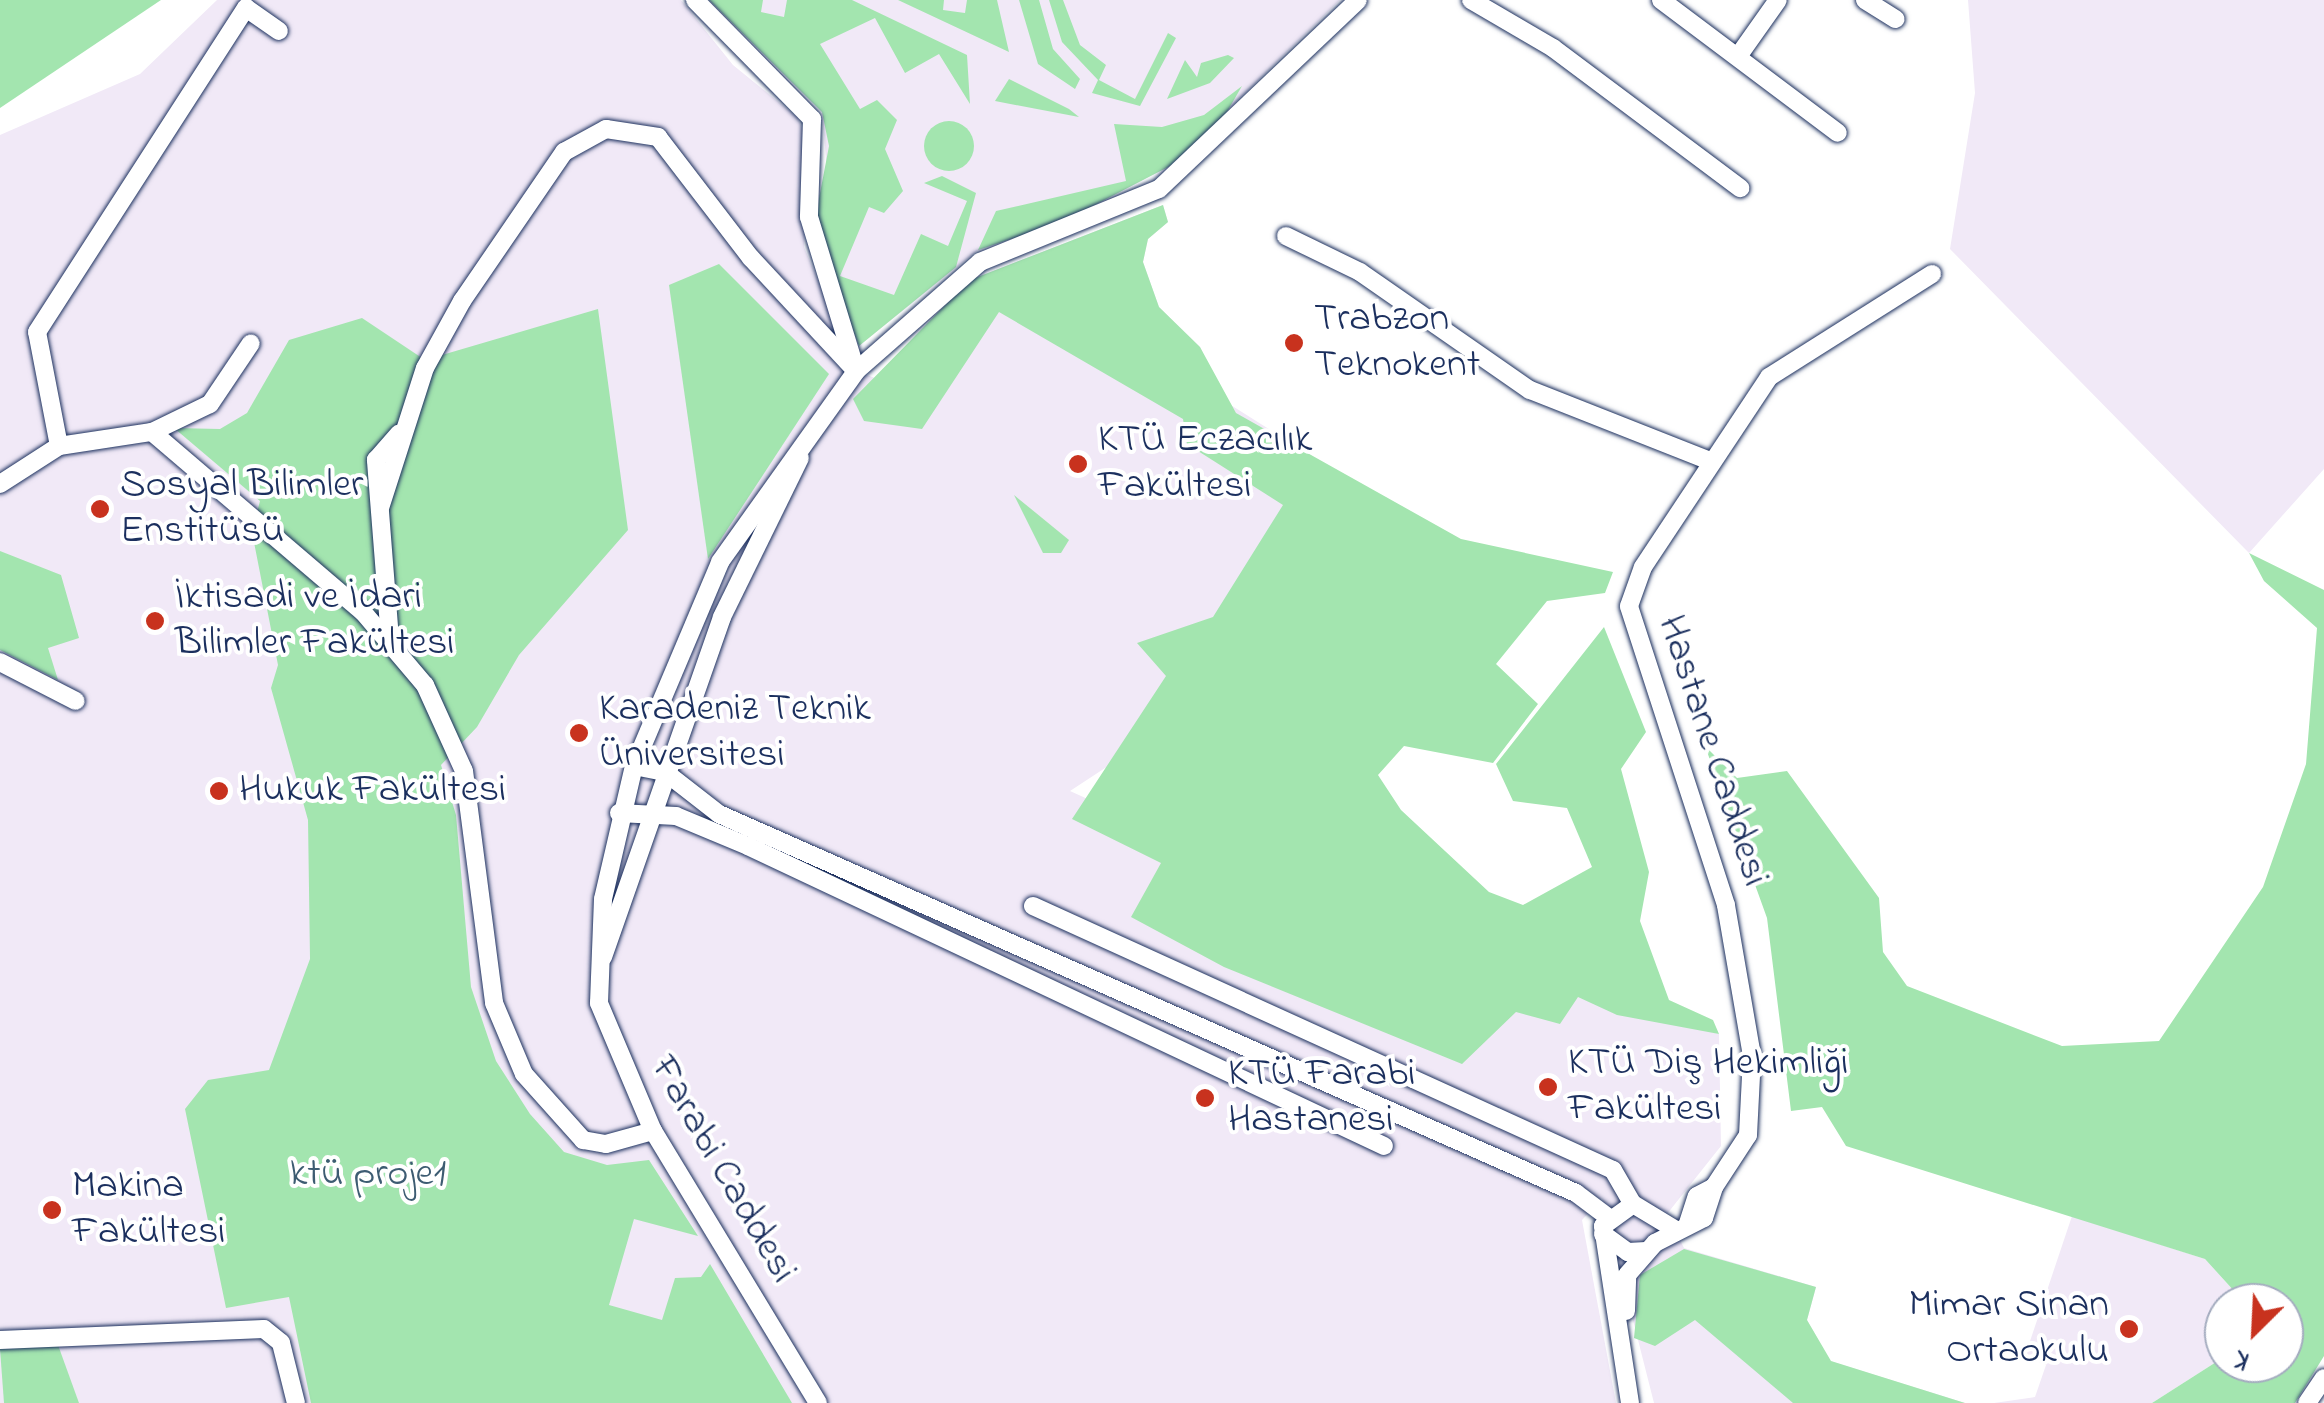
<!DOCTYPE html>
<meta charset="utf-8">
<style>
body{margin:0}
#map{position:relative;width:2324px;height:1403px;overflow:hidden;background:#fff;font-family:"Indie Flower",sans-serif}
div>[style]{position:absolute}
.built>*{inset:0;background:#f1e9f7}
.green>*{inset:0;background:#a3e5af}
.round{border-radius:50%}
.roads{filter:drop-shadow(0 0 2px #1b2f5e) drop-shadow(0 0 2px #1b2f5e)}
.minor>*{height:18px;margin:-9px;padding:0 9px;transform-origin:9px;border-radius:9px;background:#fff}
.dots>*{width:28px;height:28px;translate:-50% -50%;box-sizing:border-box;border:5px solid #fff;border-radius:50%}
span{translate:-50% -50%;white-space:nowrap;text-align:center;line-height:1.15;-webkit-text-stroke:8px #fff;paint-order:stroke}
.poi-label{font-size:40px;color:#1b2f5e}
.left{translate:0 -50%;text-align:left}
.right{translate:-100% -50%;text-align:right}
.street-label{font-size:40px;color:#1b2f5e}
.park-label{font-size:40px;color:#3d5c72}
.north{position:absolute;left:2204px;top:1283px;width:100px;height:100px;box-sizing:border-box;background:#fff;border:2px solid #a4acbf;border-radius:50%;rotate:204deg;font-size:28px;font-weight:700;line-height:40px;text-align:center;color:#1b2f5e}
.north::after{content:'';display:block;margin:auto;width:35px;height:45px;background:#c8321e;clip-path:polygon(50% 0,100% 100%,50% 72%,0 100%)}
</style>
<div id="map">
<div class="built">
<div style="clip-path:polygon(217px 0,681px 0,733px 65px,797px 117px,809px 143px,804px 247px,856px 371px,875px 378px,970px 280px,1163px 205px,1168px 222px,1148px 239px,1143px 262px,1159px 307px,1200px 347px,1226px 402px,1404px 514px,1247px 675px,1070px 791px,1445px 961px,1719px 1034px,1721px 1146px,1667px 1214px,1684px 1248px,1816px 1287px,1807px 1320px,1830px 1361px,1965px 1403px,1654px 1403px,1602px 1198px,1582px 1220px,1616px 1403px,0 1403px,0 135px,140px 74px)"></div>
<div style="clip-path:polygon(709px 0,1340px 0,1170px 166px,1060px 223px,978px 250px,859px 346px,837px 286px,822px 112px)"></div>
<div style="clip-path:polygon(1968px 0,2324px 0,2324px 469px,2249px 553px,1950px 249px,1975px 93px)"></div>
<div style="clip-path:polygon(2072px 1216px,2205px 1259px,2245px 1303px,2224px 1303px,2224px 1357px,2152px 1403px,1994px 1403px,2035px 1397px,2046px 1365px,2025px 1356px)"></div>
</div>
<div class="green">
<div style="clip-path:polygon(0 0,161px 0,0 108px)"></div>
<div style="clip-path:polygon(709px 0,763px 0,761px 12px,784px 17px,787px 0,852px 0,967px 55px,970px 104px,939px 54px,905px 73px,875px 18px,820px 44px,860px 109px,877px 100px,897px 120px,885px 149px,903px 191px,884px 213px,869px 207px,840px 276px,894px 295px,921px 234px,948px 246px,967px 201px,924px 183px,942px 176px,976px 193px,956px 267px,859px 346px,821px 244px,817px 209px,829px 146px,822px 112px)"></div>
<div style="clip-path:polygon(898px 0,944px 0,943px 10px,965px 13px,967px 0,997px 0,1009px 52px)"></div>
<div style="clip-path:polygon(1019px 0,1039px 0,1053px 49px,1080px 79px,1075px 89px,1038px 64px)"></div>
<div style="clip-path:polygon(1049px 0,1063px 0,1080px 45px,1106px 65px,1099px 80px,1135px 99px,1168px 33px,1176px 38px,1140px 106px,1092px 93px,1098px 80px,1062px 42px)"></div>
<div style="clip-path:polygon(1228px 55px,1234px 58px,1210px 83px,1167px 99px,1185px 60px,1197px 77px,1201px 63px)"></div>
<div style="clip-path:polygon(1009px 79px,1069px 109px,1079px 117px,995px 101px)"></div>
<div style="clip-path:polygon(1242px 86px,1224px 117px,1170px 166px,1060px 223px,978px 250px,996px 211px,1126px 181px,1114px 124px,1162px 127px,1204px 115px)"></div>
<div class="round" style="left:924px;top:121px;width:50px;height:50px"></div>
<div style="clip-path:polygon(1163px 205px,1168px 222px,1148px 239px,1143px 262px,1159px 307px,1200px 347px,1236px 413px,1461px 539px,1613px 572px,1605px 593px,1547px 601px,1496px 664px,1538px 704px,1493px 763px,1404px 746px,1378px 775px,1401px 810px,1489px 892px,1523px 905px,1592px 867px,1567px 808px,1513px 801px,1496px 764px,1604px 627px,1646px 732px,1621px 769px,1649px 872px,1640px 921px,1669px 1000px,1713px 1020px,1719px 1034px,1617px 1015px,1578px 997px,1560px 1024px,1516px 1012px,1462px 1064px,1224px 967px,1131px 917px,1161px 863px,1072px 819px,1166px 676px,1137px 643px,1213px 617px,1283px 505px,1187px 444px,1183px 419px,999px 312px,922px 429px,864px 421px,853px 399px,970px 280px)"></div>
<div style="clip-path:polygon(719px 264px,829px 374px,708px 559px,669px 285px)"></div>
<div style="clip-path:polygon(598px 309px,628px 530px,519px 655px,477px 727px,441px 765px,456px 815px,471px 987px,496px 1061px,530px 1114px,564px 1152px,607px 1165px,649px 1160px,698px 1236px,634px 1219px,609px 1305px,662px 1320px,675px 1278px,701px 1277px,710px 1264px,792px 1403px,311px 1403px,289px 1297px,226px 1308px,185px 1109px,208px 1080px,269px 1070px,310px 959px,308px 820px,271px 688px,278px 665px,252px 532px,260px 501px,174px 428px,220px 429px,247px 413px,289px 340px,362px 318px,425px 360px)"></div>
<div style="clip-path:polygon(1014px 495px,1069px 540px,1061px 553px,1043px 553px)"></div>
<div style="clip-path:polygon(0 551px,61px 575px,79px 638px,48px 648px,58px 680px,0 650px)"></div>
<div style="clip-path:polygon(2249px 553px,2324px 590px,2324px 1356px,2295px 1403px,2152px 1403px,2224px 1357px,2284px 1363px,2284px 1303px,2245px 1303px,2205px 1259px,1846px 1146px,1822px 1107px,1791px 1111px,1767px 918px,1705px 746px,1737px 778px,1787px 771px,1879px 898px,1883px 952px,1907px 986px,2062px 1046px,2159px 1041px,2263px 887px,2306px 764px,2317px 628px,2264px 581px)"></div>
<div style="clip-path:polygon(1684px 1249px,1816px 1287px,1807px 1320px,1831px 1361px,1965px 1403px,1793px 1403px,1695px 1320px,1655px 1346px,1634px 1338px,1640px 1275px)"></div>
<div style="clip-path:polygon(58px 1345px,79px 1403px,4px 1403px,0 1349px)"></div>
</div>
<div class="roads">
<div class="minor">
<div style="left:695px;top:0;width:167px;rotate:45.5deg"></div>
<div style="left:812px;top:119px;width:98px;rotate:91.8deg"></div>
<div style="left:809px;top:217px;width:151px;rotate:73deg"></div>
<div style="left:1471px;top:0;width:95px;rotate:30.3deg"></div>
<div style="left:1553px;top:48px;width:234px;rotate:36.8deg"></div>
<div style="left:1661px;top:0;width:221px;rotate:36.9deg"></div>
<div style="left:1865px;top:0;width:36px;rotate:32deg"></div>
<div style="left:1739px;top:55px;width:67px;rotate:-54.7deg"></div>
<div style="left:1286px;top:236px;width:82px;rotate:25.9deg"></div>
<div style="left:1360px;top:272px;width:207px;rotate:34.8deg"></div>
<div style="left:1530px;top:390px;width:193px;rotate:21.5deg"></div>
<div style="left:152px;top:432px;width:277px;rotate:40.5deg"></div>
<div style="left:363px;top:612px;width:96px;rotate:49.7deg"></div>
<div style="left:425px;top:685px;width:94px;rotate:65.6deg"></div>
<div style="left:464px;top:771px;width:234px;rotate:82.6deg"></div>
<div style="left:494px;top:1003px;width:77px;rotate:67.1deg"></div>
<div style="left:524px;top:1074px;width:89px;rotate:48.2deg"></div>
<div style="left:583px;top:1140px;width:23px;rotate:10deg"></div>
<div style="left:606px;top:1144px;width:49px;rotate:-15.5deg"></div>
<div style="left:59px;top:446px;width:116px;rotate:-100.9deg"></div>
<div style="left:37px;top:332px;width:386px;rotate:-57.2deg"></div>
<div style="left:246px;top:8px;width:40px;rotate:34.9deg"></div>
<div style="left:0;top:484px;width:70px;rotate:-32.8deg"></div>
<div style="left:59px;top:446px;width:94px;rotate:-8.6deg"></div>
<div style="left:152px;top:432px;width:64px;rotate:-25.8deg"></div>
<div style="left:210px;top:404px;width:73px;rotate:-56.1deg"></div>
<div style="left:380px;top:508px;width:147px;rotate:-72.2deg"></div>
<div style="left:425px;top:368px;width:77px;rotate:-61.1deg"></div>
<div style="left:462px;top:301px;width:181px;rotate:-55.6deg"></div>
<div style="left:564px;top:152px;width:48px;rotate:-28.7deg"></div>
<div style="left:606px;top:129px;width:53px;rotate:8.7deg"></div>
<div style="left:658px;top:137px;width:153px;rotate:52.5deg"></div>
<div style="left:751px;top:258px;width:154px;rotate:47.1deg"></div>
<div style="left:390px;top:639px;width:180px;rotate:-94.5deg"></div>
<div style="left:376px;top:460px;width:35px;rotate:-49deg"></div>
<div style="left:0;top:662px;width:85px;rotate:27.2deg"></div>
<div style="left:634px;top:766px;width:32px;rotate:11deg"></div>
<div style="left:665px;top:772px;width:68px;rotate:37.9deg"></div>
<div style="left:719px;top:814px;width:937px;rotate:23.86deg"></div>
<div style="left:1576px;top:1193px;width:39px;rotate:37deg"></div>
<div style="left:619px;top:813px;width:57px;rotate:3deg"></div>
<div style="left:676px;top:816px;width:78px;rotate:22.6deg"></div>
<div style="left:748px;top:846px;width:703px;rotate:25.25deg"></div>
<div style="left:1033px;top:906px;width:637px;rotate:24.47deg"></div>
<div style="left:1613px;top:1170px;width:39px;rotate:60deg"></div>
<div style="left:603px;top:957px;width:360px;rotate:-70.7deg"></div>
<div style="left:722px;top:617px;width:177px;rotate:-63.9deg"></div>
<div style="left:1688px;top:1223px;width:28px;rotate:-72deg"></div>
<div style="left:1697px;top:1196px;width:19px;rotate:-28deg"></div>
<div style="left:1714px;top:1187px;width:62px;rotate:-56.8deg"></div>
<div style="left:1748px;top:1135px;width:79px;rotate:-87.1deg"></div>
<div style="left:1752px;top:1056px;width:153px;rotate:-99.8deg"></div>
<div style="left:1726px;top:905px;width:314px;rotate:-108deg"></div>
<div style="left:1629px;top:606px;width:41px;rotate:-70.3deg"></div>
<div style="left:1643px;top:567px;width:228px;rotate:-56.4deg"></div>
<div style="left:1769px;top:377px;width:193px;rotate:-32.3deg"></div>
<div style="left:1603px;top:1234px;width:31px;rotate:36deg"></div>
<div style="left:1628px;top:1252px;width:18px;rotate:-3deg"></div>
<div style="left:1626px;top:1311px;width:36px;rotate:-88deg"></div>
<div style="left:1627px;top:1275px;width:43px;rotate:-48.8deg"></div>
<div style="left:1655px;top:1243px;width:55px;rotate:-27deg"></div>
<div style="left:1704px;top:1218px;width:33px;rotate:-72deg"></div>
<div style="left:0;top:1340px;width:264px;rotate:-2.4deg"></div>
<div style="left:264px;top:1329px;width:22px;rotate:39deg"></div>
<div style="left:281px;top:1343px;width:62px;rotate:76deg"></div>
<div style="left:818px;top:1403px;width:318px;rotate:-121.2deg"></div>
<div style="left:653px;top:1131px;width:139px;rotate:-112.9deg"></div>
<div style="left:599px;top:1003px;width:104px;rotate:-87.8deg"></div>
<div style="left:603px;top:899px;width:137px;rotate:-76.9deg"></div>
<div style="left:634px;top:766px;width:221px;rotate:-67.1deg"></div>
<div style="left:720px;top:562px;width:234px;rotate:-54.5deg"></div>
<div style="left:856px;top:371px;width:165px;rotate:-41.3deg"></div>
<div style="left:980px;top:262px;width:193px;rotate:-22.2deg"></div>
<div style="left:1159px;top:189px;width:274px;rotate:-43.5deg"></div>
<div style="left:1630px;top:1403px;width:179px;rotate:-98.7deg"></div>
<div style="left:1603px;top:1226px;width:37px;rotate:-36deg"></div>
<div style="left:1633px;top:1204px;width:50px;rotate:31.2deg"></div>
<div style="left:2307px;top:1403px;width:30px;rotate:-56deg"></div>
</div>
</div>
<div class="dots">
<div style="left:1294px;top:343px;background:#c8321e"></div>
<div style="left:1078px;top:464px;background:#c8321e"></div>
<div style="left:100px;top:509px;background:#c8321e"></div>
<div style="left:155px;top:621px;background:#c8321e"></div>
<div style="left:579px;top:733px;background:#c8321e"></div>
<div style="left:219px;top:791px;background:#c8321e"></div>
<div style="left:1548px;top:1087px;background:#c8321e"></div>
<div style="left:1205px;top:1098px;background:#c8321e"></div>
<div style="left:52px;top:1210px;background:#c8321e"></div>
<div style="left:2129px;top:1329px;background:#c8321e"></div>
</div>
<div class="poi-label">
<span class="left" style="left:1314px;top:343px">Trabzon<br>Teknokent</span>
<span class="left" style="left:1098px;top:464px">KTÜ Eczacılık<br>Fakültesi</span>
<span class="left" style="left:120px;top:509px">Sosyal Bilimler<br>Enstitüsü</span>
<span class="left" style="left:175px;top:621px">İktisadi ve İdari<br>Bilimler Fakültesi</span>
<span class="left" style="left:599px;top:733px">Karadeniz Teknik<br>Üniversitesi</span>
<span class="left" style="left:239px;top:791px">Hukuk Fakültesi</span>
<span class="left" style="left:1568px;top:1087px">KTÜ Diş Hekimliği<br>Fakültesi</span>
<span class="left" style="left:1228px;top:1098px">KTÜ Farabi<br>Hastanesi</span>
<span class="left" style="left:72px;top:1210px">Makina<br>Fakültesi</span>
<span class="right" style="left:2109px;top:1329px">Mimar Sinan<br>Ortaokulu</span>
</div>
<div class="street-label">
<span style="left:1712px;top:751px;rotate:72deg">Hastane Caddesi</span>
<span style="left:722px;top:1170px;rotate:60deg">Farabi Caddesi</span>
</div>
<div class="park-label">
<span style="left:368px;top:1175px">ktü proje1</span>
</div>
<div class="north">K</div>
</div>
